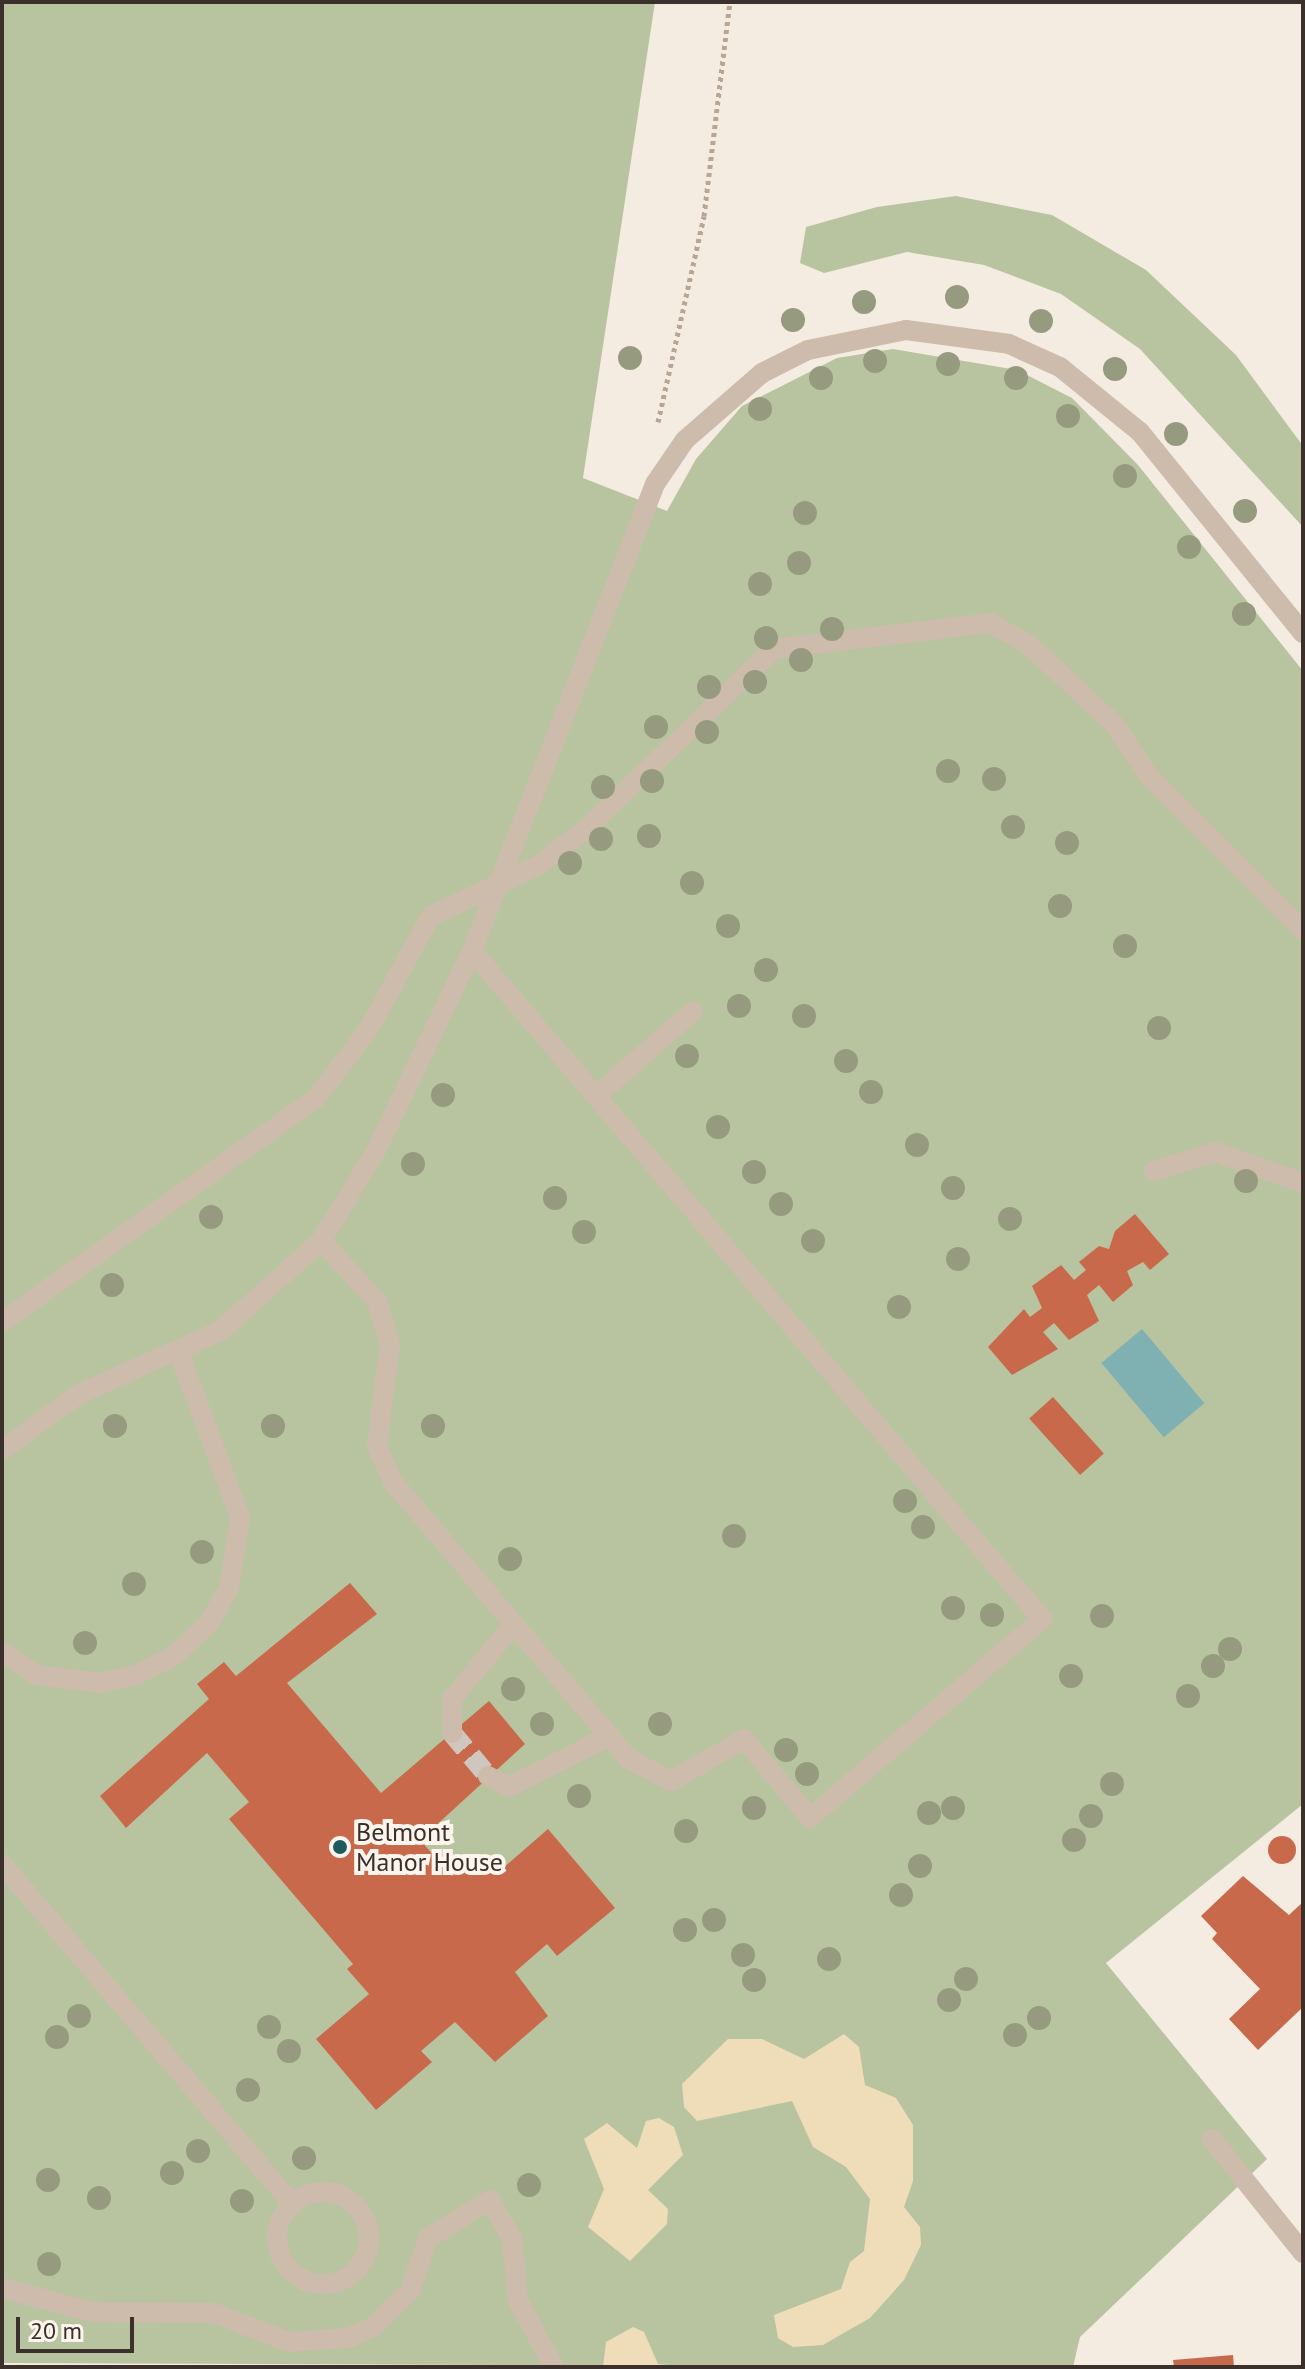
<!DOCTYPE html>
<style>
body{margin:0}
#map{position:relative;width:1305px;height:2369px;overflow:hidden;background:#f4ebe1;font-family:"PT Sans",sans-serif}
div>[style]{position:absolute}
.green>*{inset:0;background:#b8c4a0}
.sand>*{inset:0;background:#efdcb8}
.water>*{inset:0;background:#7fb0b2;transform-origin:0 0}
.building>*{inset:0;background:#c8694b;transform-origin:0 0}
.round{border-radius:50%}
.minor-tunnel>*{height:20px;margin-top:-10px;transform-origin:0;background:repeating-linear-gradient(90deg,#cfc6bd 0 20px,transparent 0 30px)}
.path>*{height:5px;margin-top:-2.5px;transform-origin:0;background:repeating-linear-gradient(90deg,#b9a596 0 4px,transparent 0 8px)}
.minor>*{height:20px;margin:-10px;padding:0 10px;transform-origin:10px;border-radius:10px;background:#cdbbac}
.minor>.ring{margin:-10px;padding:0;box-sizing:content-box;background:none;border:20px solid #cdbbac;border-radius:50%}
.trees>*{width:24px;height:24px;margin:-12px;border-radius:50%;background:#969b7f}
.dots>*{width:22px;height:22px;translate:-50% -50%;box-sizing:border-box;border:4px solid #fbf5ee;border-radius:50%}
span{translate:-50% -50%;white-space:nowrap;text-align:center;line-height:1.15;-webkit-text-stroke:8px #fbf5ee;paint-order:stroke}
.poi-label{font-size:26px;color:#3b302b}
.left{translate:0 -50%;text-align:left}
.frame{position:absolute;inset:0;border:4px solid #3b302b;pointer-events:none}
.scale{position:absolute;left:16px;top:2317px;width:118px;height:36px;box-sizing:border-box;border:4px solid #3b302b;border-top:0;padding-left:10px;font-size:24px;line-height:28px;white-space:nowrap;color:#3b302b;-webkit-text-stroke:6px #fbf5ee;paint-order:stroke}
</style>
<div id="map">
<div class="green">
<div style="clip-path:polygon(2px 2px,655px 2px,583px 478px,667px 511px,696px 459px,742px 406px,837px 358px,893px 349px,1017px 370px,1072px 398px,1138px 465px,1303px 671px,1303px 1804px,1106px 1963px,1267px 2159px,1080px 2337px,1073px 2367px,2px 2363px)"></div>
<div style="clip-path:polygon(956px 196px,1052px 215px,1146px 270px,1236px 355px,1303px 446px,1303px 527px,1140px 349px,1061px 294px,984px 265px,907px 252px,824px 273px,800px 263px,806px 227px,877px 207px)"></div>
</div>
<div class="sand">
<div style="clip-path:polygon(844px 2034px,859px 2047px,865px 2085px,896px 2098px,913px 2125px,913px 2181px,904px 2207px,920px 2227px,921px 2245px,904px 2280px,870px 2318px,823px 2345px,793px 2347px,778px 2338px,774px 2315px,841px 2289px,850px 2262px,864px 2251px,870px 2199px,846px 2167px,813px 2147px,792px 2101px,697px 2121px,684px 2107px,682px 2084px,728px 2039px,762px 2039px,804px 2059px)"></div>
<div style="clip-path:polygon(659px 2118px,674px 2127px,683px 2155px,648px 2190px,668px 2209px,667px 2224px,630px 2261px,588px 2227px,604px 2189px,584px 2139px,607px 2123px,637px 2148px,646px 2121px)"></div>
<div style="clip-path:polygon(633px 2327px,644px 2332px,658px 2364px,689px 2367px,603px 2367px,606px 2342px)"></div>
</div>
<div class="water">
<div style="left:1142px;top:1329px;width:97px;height:53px;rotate:50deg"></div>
</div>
<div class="building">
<div style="clip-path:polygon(1135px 1214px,1169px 1254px,1150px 1270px,1143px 1262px,1127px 1271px,1133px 1285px,1113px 1302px,1099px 1285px,1087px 1295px,1099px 1321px,1069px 1340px,1054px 1323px,1043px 1332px,1058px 1349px,1012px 1375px,988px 1347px,1024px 1309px,1030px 1317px,1042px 1308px,1032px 1286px,1061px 1265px,1074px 1280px,1086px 1270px,1079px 1262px,1099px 1246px,1109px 1249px,1115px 1231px)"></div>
<div style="left:1053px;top:1397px;width:76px;height:32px;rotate:48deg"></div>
<div style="clip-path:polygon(350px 1583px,377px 1614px,287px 1683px,381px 1793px,489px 1701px,525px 1744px,420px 1840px,452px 1876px,477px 1855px,495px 1875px,548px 1829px,615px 1908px,557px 1956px,547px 1944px,515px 1972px,548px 2016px,495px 2062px,455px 2022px,421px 2051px,432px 2062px,376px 2110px,316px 2039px,369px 1994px,347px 1969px,353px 1964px,229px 1819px,249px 1802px,207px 1753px,126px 1828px,100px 1796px,209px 1699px,197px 1684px,224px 1662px,236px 1676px)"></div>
<div class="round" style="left:1268px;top:1836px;width:28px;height:28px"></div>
<div style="clip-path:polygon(1243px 1876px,1289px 1915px,1303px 1902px,1303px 2007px,1258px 2050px,1229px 2019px,1260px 1989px,1212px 1939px,1217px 1933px,1201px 1916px)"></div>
<div style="clip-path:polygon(1233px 2355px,1234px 2367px,1174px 2367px,1173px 2360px)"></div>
</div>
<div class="minor-tunnel">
<div style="left:452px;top:1733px;width:56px;rotate:50.1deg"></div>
</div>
<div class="path">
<div style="left:658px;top:422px;width:211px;rotate:-77.4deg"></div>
<div style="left:704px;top:216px;width:216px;rotate:-83.1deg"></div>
</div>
<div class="minor">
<div style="left:596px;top:1096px;width:128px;rotate:-41.2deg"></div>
<div style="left:1154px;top:1171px;width:64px;rotate:-17.3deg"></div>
<div style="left:1215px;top:1152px;width:93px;rotate:19.4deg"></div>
<div style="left:321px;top:1241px;width:82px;rotate:47deg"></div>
<div style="left:377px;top:1301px;width:45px;rotate:73.2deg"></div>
<div style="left:390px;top:1344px;width:103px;rotate:97.3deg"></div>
<div style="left:377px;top:1446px;width:39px;rotate:66deg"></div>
<div style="left:393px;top:1482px;width:364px;rotate:49.6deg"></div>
<div style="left:629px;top:1759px;width:47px;rotate:27.6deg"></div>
<div style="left:671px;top:1781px;width:84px;rotate:-29.9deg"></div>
<div style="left:744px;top:1739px;width:103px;rotate:50.1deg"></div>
<div style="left:810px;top:1818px;width:306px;rotate:-40.6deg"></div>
<div style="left:1042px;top:1619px;width:878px;rotate:-130.47deg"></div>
<div style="left:2px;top:1322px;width:387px;rotate:-35.5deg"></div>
<div style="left:317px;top:1097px;width:84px;rotate:-52.7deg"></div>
<div style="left:368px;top:1030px;width:130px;rotate:-61.1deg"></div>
<div style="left:431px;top:916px;width:119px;rotate:-25.3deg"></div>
<div style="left:539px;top:865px;width:59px;rotate:-37.5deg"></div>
<div style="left:586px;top:829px;width:260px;rotate:-43.8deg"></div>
<div style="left:774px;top:649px;width:218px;rotate:-6.9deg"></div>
<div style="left:990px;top:623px;width:43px;rotate:28.9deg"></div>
<div style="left:1028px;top:644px;width:117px;rotate:42.9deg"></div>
<div style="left:1114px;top:724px;width:61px;rotate:56.3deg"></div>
<div style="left:1148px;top:775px;width:219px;rotate:45deg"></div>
<div style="left:2px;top:1450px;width:95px;rotate:-36deg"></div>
<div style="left:79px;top:1394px;width:154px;rotate:-24.1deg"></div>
<div style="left:220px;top:1331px;width:135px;rotate:-41.7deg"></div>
<div style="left:321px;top:1241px;width:105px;rotate:-58.6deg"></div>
<div style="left:376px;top:1151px;width:222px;rotate:-64.4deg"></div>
<div style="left:472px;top:951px;width:502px;rotate:-68.6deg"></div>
<div style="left:655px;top:484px;width:53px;rotate:-55.7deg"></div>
<div style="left:685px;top:440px;width:102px;rotate:-41deg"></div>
<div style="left:762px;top:373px;width:51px;rotate:-26.6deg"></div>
<div style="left:808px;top:350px;width:100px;rotate:-11.5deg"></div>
<div style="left:906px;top:330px;width:104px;rotate:7.7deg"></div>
<div style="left:1009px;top:344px;width:56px;rotate:24.3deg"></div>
<div style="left:1060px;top:367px;width:103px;rotate:39.1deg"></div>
<div style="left:1140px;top:432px;width:259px;rotate:51deg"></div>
<div style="left:2px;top:1652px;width:42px;rotate:33.3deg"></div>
<div style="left:37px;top:1675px;width:64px;rotate:7.2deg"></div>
<div style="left:100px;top:1683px;width:37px;rotate:-13deg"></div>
<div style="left:136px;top:1675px;width:44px;rotate:-27.1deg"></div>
<div style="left:175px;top:1655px;width:47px;rotate:-43.3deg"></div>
<div style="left:209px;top:1623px;width:40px;rotate:-60.3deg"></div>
<div style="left:229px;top:1588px;width:72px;rotate:-81.2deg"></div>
<div style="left:240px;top:1517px;width:175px;rotate:-110.4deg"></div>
<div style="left:452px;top:1733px;width:34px;rotate:-90deg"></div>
<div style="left:452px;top:1699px;width:97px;rotate:-50.4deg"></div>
<div style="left:488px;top:1776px;width:24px;rotate:28deg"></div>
<div style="left:509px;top:1787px;width:113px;rotate:-26.8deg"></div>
<div style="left:2px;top:1864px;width:447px;rotate:49.5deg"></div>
<div style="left:1212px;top:2139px;width:146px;rotate:51.4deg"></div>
<div class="ring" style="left:277px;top:2192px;width:72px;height:72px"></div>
<div style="left:2px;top:2288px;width:93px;rotate:14.9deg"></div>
<div style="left:92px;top:2312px;width:122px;rotate:0.5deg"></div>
<div style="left:214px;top:2313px;width:80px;rotate:21.1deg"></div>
<div style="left:289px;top:2342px;width:59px;rotate:-3.9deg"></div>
<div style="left:348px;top:2338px;width:27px;rotate:-24deg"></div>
<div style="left:373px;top:2327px;width:52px;rotate:-44.2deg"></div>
<div style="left:410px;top:2291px;width:56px;rotate:-71.2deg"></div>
<div style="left:428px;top:2238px;width:73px;rotate:-31.5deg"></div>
<div style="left:490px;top:2200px;width:45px;rotate:60.6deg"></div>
<div style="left:512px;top:2239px;width:62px;rotate:84.5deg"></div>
<div style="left:518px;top:2301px;width:75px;rotate:61.4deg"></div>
</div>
<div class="trees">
<div style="left:957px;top:297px"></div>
<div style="left:864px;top:302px"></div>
<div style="left:793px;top:320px"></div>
<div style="left:1041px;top:321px"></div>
<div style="left:630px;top:358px"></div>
<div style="left:875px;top:361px"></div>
<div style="left:948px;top:364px"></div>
<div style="left:1115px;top:369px"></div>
<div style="left:821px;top:378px"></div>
<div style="left:1016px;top:378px"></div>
<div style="left:760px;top:409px"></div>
<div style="left:1068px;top:416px"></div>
<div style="left:1176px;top:434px"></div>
<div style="left:1125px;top:476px"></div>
<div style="left:1245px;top:511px"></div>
<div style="left:805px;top:513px"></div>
<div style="left:1189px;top:547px"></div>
<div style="left:799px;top:563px"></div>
<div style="left:760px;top:584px"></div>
<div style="left:1244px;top:614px"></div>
<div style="left:832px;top:629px"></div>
<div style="left:766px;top:638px"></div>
<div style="left:801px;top:660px"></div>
<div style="left:755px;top:682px"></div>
<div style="left:709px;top:687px"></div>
<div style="left:656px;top:727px"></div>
<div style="left:707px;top:732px"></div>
<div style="left:948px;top:771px"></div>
<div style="left:994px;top:779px"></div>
<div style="left:652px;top:781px"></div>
<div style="left:603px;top:787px"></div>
<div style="left:1013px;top:827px"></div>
<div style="left:649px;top:836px"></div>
<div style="left:601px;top:839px"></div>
<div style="left:1067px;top:843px"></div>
<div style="left:570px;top:863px"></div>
<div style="left:692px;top:883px"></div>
<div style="left:1060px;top:906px"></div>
<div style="left:728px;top:926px"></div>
<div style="left:1125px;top:946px"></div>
<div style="left:766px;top:970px"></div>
<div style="left:739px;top:1006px"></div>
<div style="left:804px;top:1016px"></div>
<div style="left:1159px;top:1028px"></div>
<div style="left:687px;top:1056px"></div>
<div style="left:846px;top:1061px"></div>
<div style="left:871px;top:1092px"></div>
<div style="left:443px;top:1095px"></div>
<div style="left:718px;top:1127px"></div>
<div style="left:917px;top:1145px"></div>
<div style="left:413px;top:1164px"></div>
<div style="left:754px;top:1172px"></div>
<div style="left:1246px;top:1181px"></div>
<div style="left:953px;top:1188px"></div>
<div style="left:555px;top:1198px"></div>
<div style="left:781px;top:1204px"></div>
<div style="left:211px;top:1217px"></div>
<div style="left:1010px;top:1219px"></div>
<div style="left:584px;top:1232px"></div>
<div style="left:813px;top:1241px"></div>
<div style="left:958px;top:1259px"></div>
<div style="left:112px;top:1285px"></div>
<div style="left:899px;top:1307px"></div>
<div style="left:115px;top:1426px"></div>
<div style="left:273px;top:1426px"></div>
<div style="left:433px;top:1426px"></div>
<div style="left:905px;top:1501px"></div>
<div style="left:923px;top:1527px"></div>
<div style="left:734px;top:1536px"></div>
<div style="left:202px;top:1552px"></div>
<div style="left:510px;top:1559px"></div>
<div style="left:134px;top:1584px"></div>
<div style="left:953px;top:1608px"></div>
<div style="left:992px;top:1615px"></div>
<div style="left:1102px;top:1616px"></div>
<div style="left:85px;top:1643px"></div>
<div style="left:1230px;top:1649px"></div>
<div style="left:1213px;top:1666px"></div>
<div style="left:1071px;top:1676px"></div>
<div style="left:513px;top:1689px"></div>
<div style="left:1188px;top:1696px"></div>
<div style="left:542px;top:1724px"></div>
<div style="left:660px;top:1724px"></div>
<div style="left:786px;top:1750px"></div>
<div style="left:807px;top:1774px"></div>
<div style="left:1112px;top:1784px"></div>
<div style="left:579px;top:1796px"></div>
<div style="left:754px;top:1808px"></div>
<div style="left:953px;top:1808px"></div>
<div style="left:929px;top:1813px"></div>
<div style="left:1091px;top:1816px"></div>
<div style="left:686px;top:1831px"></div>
<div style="left:1074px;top:1840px"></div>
<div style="left:920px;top:1866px"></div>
<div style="left:901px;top:1895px"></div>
<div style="left:714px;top:1920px"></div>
<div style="left:685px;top:1930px"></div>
<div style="left:743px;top:1955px"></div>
<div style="left:829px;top:1959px"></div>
<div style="left:966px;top:1979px"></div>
<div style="left:754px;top:1980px"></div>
<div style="left:949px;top:2000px"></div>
<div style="left:79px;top:2016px"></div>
<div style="left:1039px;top:2018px"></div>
<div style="left:269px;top:2027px"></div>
<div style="left:1015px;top:2035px"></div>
<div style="left:57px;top:2037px"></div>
<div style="left:289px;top:2051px"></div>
<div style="left:248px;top:2090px"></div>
<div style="left:198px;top:2151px"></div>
<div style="left:304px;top:2158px"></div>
<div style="left:172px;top:2173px"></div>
<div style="left:48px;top:2180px"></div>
<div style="left:529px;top:2185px"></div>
<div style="left:99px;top:2198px"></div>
<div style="left:242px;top:2201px"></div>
<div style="left:49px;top:2264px"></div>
</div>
<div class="dots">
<div style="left:340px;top:1847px;background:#1f5a5e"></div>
</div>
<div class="poi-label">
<span class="left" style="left:356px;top:1847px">Belmont<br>Manor House</span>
</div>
<div class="frame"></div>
<div class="scale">20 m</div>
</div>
